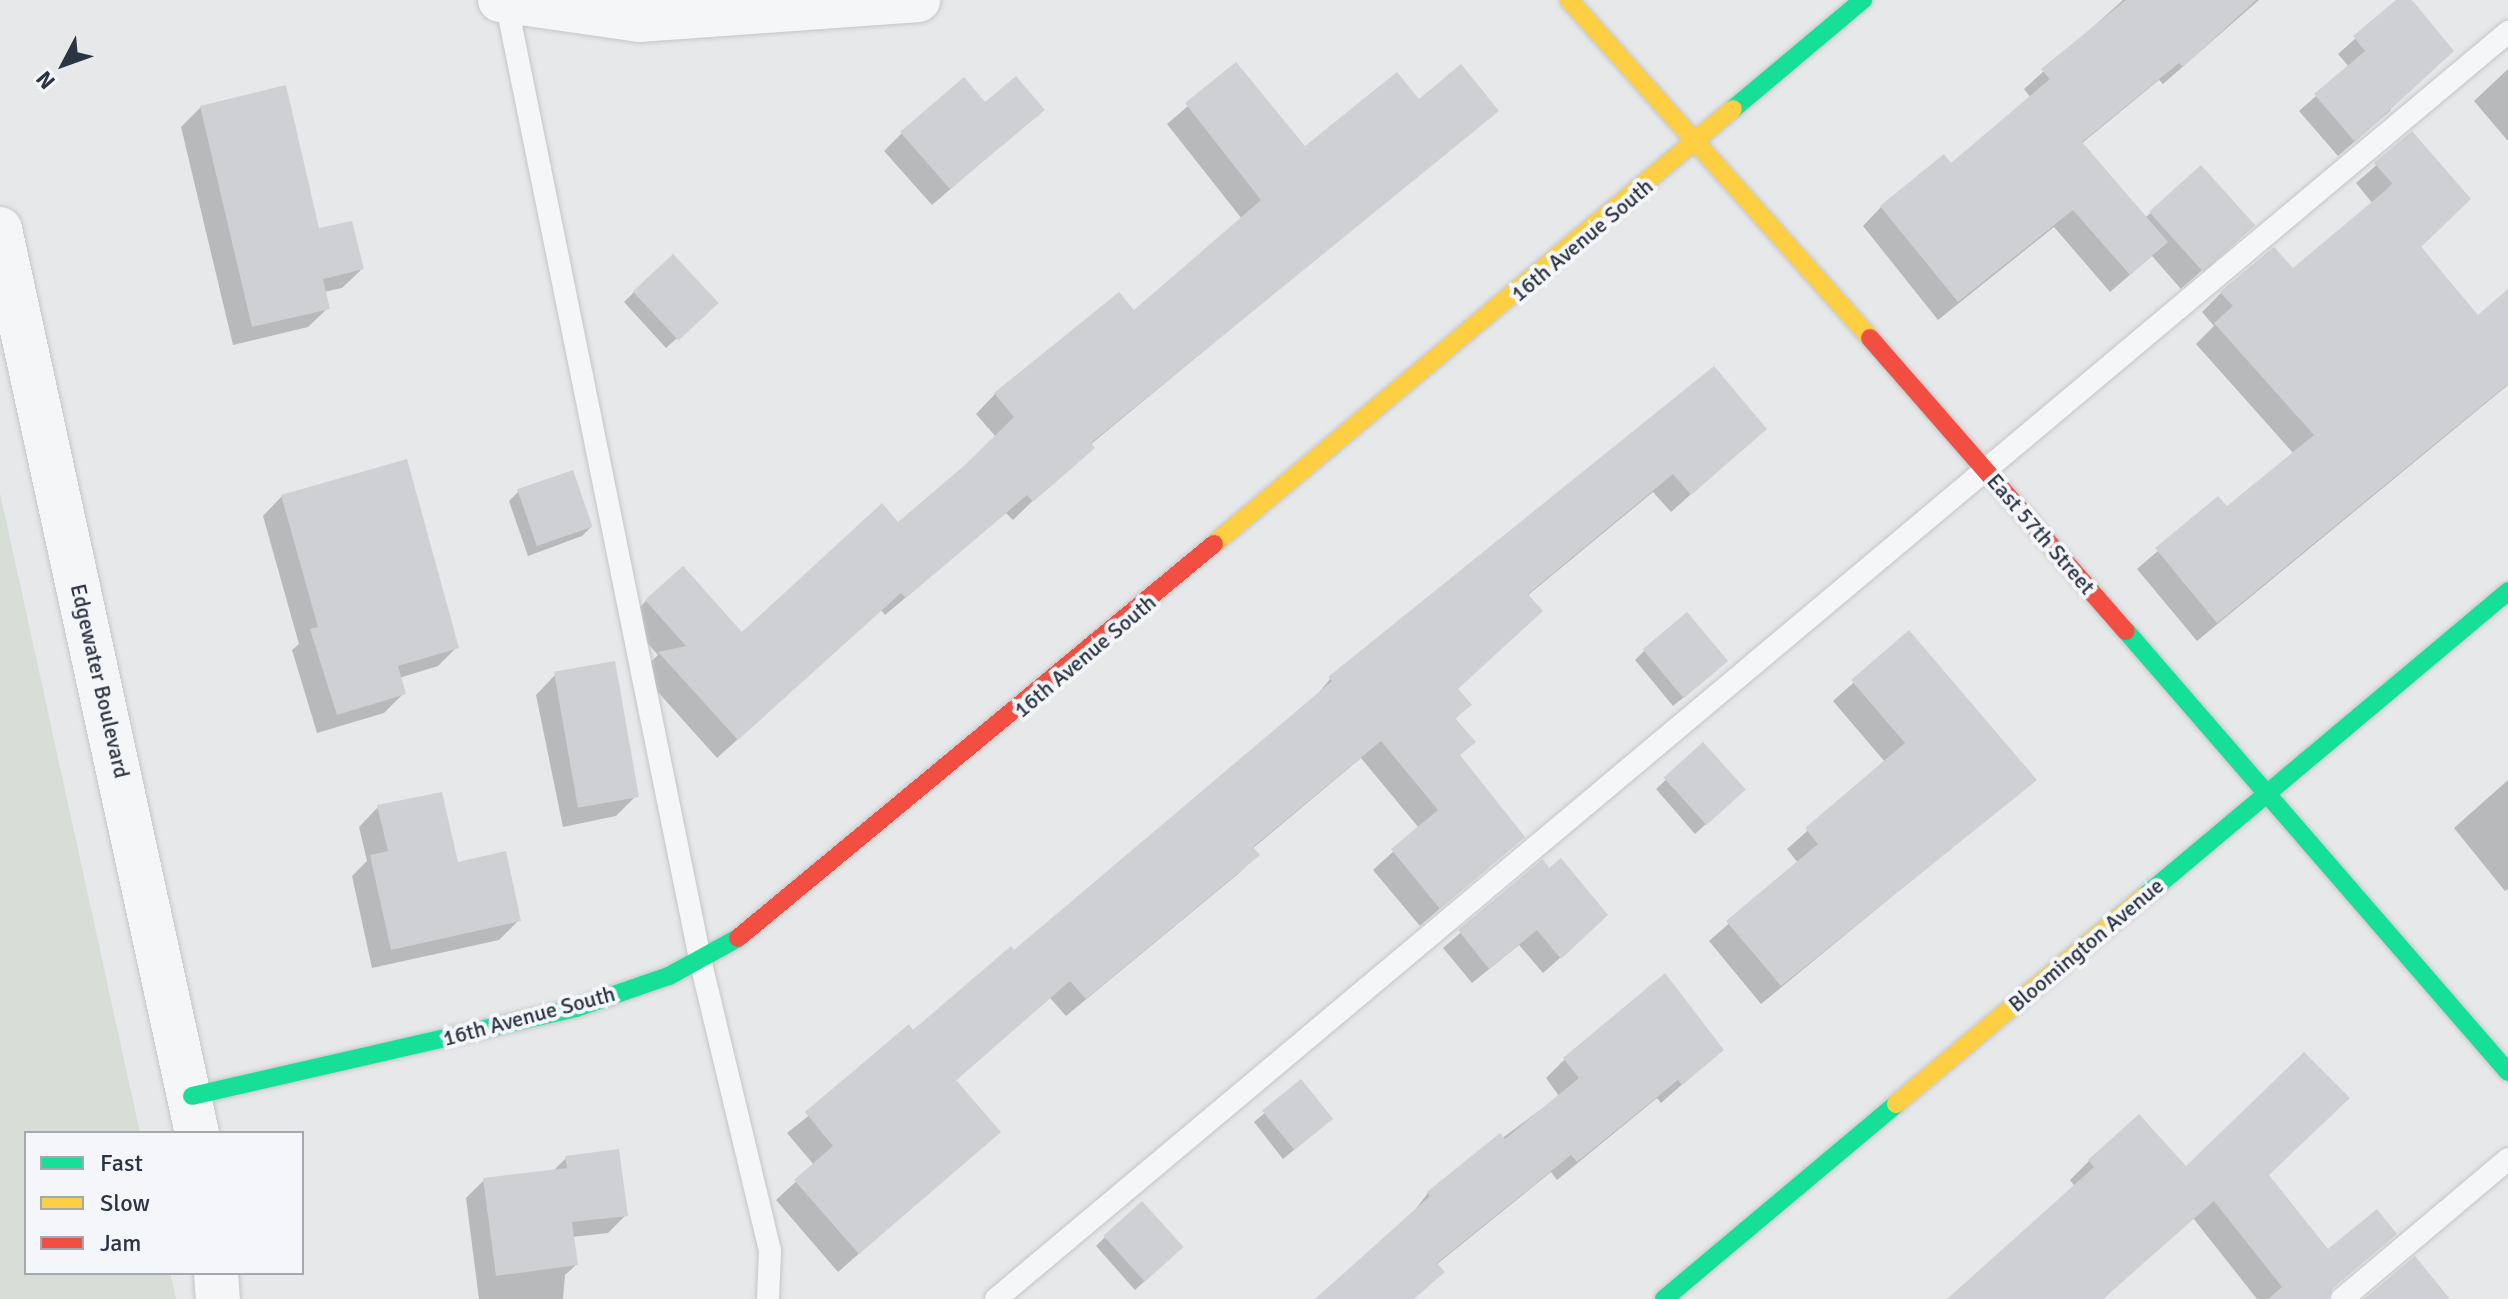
<!DOCTYPE html>
<style>
body{margin:0}
#map{position:relative;width:2508px;height:1299px;overflow:hidden;background:#e6e8ea;font-family:Signika,sans-serif}
div>[style]{position:absolute}
.green>*{inset:0;background:#d6ded6}
.shadow>*{inset:0;background:#0003}
.building>*{inset:0;background:#ced0d3;transform-origin:0 0}
.roads{filter:drop-shadow(0 0 2px #c4c6c8) drop-shadow(0 0 2px #c4c6c8)}
.lane>*{height:22px;margin:-11px;padding:0 11px;transform-origin:11px;border-radius:11px;background:#f5f6f7}
.street>*{height:44px;margin:-22px;padding:0 22px;transform-origin:22px;border-radius:22px;background:#f5f6f7}
.fast>*{height:18px;margin:-9px;padding:0 9px;transform-origin:9px;border-radius:9px;background:#16e098}
.slow>*{height:18px;margin:-9px;padding:0 9px;transform-origin:9px;border-radius:9px;background:#ffcf43}
.jam>*{height:18px;margin:-9px;padding:0 9px;transform-origin:9px;border-radius:9px;background:#f24e42}
span{translate:-50% -50%;white-space:nowrap;text-align:center;line-height:1.15;-webkit-text-stroke:8px #f4f6f9;paint-order:stroke}
.street-label{font-size:22px;color:#2b3445}
.legend{position:absolute;left:24px;top:1131px;width:280px;height:144px;box-sizing:border-box;background:#f4f6f9;border:2px solid #a4a8b1;margin:0;padding:10px 14px;list-style:none;font-size:24px;color:#2b3445}
.legend li{display:flex;align-items:center;gap:16px;height:40px}
.legend b{width:40px;border:2px solid #a4a8b1}
.north{position:absolute;left:24px;top:24px;width:80px;height:80px;-webkit-text-stroke:6px #f4f6f9;paint-order:stroke;rotate:229deg;font-size:22px;font-weight:700;line-height:32px;text-align:center;color:#2b3445}
.north::after{content:'';display:block;margin:auto;width:28px;height:36px;background:#2b3445;clip-path:polygon(50% 0,100% 100%,50% 72%,0 100%)}
</style>
<div id="map">
<div class="green">
<div style="clip-path:polygon(0 493px,140px 1133px,26px 1133px,26px 1273px,170px 1273px,176px 1299px,0 1299px)"></div>
</div>
<div class="shadow">
<div style="clip-path:polygon(2123px 0,2259px 0,2163px 84px,2159px 80px,2081px 144px,2145px 218px,2200px 168px,2252px 226px,2181px 289px,2152px 256px,2110px 292px,2054px 227px,1938px 320px,1863px 226px,1881px 207px,1951px 165px,2031px 98px,2024px 89px)"></div>
<div style="clip-path:polygon(2399px 0,2409px 0,2391px 110px,2338px 156px,2299px 111px,2349px 67px,2338px 54px)"></div>
<div style="clip-path:polygon(1236px 65px,1304px 149px,1419px 102px,1496px 110px,1090px 445px,1013px 520px,1006px 513px,885px 615px,881px 610px,717px 758px,640px 672px,658px 655px,627px 620px,646px 601px,742px 635px,898px 524px,966px 466px,996px 437px,976px 414px,995px 394px,1134px 313px,1242px 219px,1167px 124px)"></div>
<div style="clip-path:polygon(2508px 69px,2508px 141px,2474px 101px)"></div>
<div style="clip-path:polygon(201px 107px,318px 231px,362px 269px,342px 288px,324px 292px,328px 308px,308px 327px,233px 345px,181px 127px)"></div>
<div style="clip-path:polygon(1042px 110px,932px 205px,884px 151px,902px 133px)"></div>
<div style="clip-path:polygon(2412px 134px,2419px 244px,2477px 317px,2508px 292px,2508px 385px,2197px 641px,2137px 569px,2218px 499px,2227px 509px,2294px 454px,2196px 344px,2214px 326px,2202px 312px,2221px 293px,2293px 271px,2373px 204px,2356px 183px)"></div>
<div style="clip-path:polygon(634px 292px,706px 312px,666px 348px,624px 302px)"></div>
<div style="clip-path:polygon(1714px 369px,1764px 429px,1671px 512px,1653px 492px,1527px 596px,1457px 690px,1469px 705px,1454px 720px,1458px 756px,1522px 837px,1420px 926px,1373px 870px,1419px 828px,1361px 758px,1252px 849px,1257px 855px,1238px 874px,1066px 1016px,1050px 998px,955px 1081px,998px 1132px,838px 1272px,776px 1200px,814px 1165px,787px 1133px,1014px 953px,1313px 700px,1330px 679px)"></div>
<div style="clip-path:polygon(519px 491px,591px 527px,582px 536px,528px 556px,509px 501px)"></div>
<div style="clip-path:polygon(282px 496px,457px 647px,438px 666px,399px 678px,404px 693px,384px 713px,317px 733px,292px 650px,299px 644px,263px 516px)"></div>
<div style="clip-path:polygon(1909px 633px,2034px 780px,1761px 1004px,1709px 941px,1798px 863px,1787px 849px,1885px 762px,1833px 701px)"></div>
<div style="clip-path:polygon(1644px 651px,1716px 671px,1673px 706px,1635px 660px)"></div>
<div style="clip-path:polygon(614px 663px,636px 796px,616px 816px,563px 827px,536px 695px,555px 675px)"></div>
<div style="clip-path:polygon(1703px 745px,1734px 798px,1695px 834px,1656px 789px)"></div>
<div style="clip-path:polygon(2508px 780px,2508px 889px,2505px 891px,2454px 828px)"></div>
<div style="clip-path:polygon(378px 807px,456px 864px,519px 920px,499px 940px,372px 968px,352px 876px,367px 861px,359px 827px)"></div>
<div style="clip-path:polygon(1542px 862px,1589px 932px,1543px 973px,1519px 945px,1472px 983px,1443px 948px)"></div>
<div style="clip-path:polygon(1721px 1050px,1661px 1103px,1657px 1098px,1557px 1180px,1551px 1172px,1436px 1265px,1413px 1299px,1315px 1299px,1411px 1215px,1428px 1193px,1559px 1096px,1546px 1078px,1565px 1059px)"></div>
<div style="clip-path:polygon(1301px 1082px,1321px 1128px,1283px 1159px,1254px 1122px)"></div>
<div style="clip-path:polygon(566px 1158px,626px 1215px,608px 1233px,572px 1237px,576px 1265px,565px 1275px,563px 1299px,479px 1299px,466px 1198px,484px 1180px,552px 1172px)"></div>
<div style="clip-path:polygon(2089px 1161px,2267px 1175px,2310px 1299px,2257px 1299px,2193px 1218px,2103px 1299px,1950px 1299px,2075px 1187px,2070px 1180px)"></div>
<div style="clip-path:polygon(1105px 1237px,1172px 1256px,1135px 1290px,1096px 1246px)"></div>
</div>
<div class="building">
<div style="clip-path:polygon(2126px 0,2256px 0,2183px 67px,2179px 63px,2082px 142px,2168px 242px,2130px 275px,2073px 210px,1958px 302px,1880px 206px,1944px 154px,1951px 163px,2050px 79px,2041px 69px)"></div>
<div style="clip-path:polygon(2396px 0,2412px 0,2454px 51px,2355px 142px,2314px 94px,2365px 51px,2353px 36px)"></div>
<div style="clip-path:polygon(1236px 62px,1305px 146px,1397px 72px,1419px 99px,1461px 64px,1499px 111px,1091px 443px,1095px 448px,1033px 502px,1027px 495px,906px 598px,901px 593px,738px 740px,658px 652px,686px 646px,645px 600px,683px 566px,742px 632px,882px 503px,898px 522px,965px 465px,1014px 417px,994px 393px,1119px 292px,1134px 310px,1261px 200px,1185px 103px)"></div>
<div style="clip-path:polygon(1016px 76px,1045px 110px,950px 189px,900px 132px,964px 77px,985px 102px)"></div>
<div style="clip-path:polygon(286px 85px,319px 228px,352px 221px,364px 269px,323px 279px,330px 309px,252px 327px,200px 106px)"></div>
<div style="clip-path:polygon(2412px 131px,2471px 199px,2421px 247px,2478px 315px,2508px 289px,2508px 384px,2217px 623px,2155px 548px,2218px 496px,2227px 506px,2314px 435px,2214px 323px,2233px 306px,2220px 292px,2274px 247px,2293px 268px,2386px 190px,2392px 183px,2374px 163px)"></div>
<div style="left:2201px;top:165px;width:81px;height:70px;rotate:48deg"></div>
<div style="left:673px;top:254px;width:67px;height:55px;rotate:47deg"></div>
<div style="clip-path:polygon(1714px 366px,1767px 429px,1691px 495px,1673px 474px,1528px 594px,1543px 611px,1458px 689px,1472px 705px,1455px 718px,1476px 742px,1460px 755px,1525px 837px,1440px 909px,1391px 849px,1438px 810px,1381px 741px,1253px 847px,1260px 855px,1086px 999px,1070px 981px,956px 1080px,1001px 1132px,859px 1254px,794px 1180px,833px 1146px,805px 1112px,909px 1024px,913px 1030px,1011px 946px,1014px 950px,1332px 681px,1328px 677px)"></div>
<div style="clip-path:polygon(407px 459px,459px 648px,398px 666px,406px 694px,337px 715px,310px 629px,318px 627px,281px 495px)"></div>
<div style="left:573px;top:470px;width:60px;height:59px;rotate:71deg"></div>
<div style="left:1687px;top:612px;width:64px;height:58px;rotate:50deg"></div>
<div style="clip-path:polygon(1909px 630px,2037px 780px,1781px 986px,1726px 921px,1818px 844px,1805px 828px,1905px 743px,1851px 680px)"></div>
<div style="left:615px;top:661px;width:138px;height:62px;rotate:80deg"></div>
<div style="left:1703px;top:742px;width:64px;height:53px;rotate:48deg"></div>
<div style="clip-path:polygon(442px 792px,458px 862px,506px 851px,521px 921px,391px 950px,370px 855px,388px 851px,377px 805px)"></div>
<div style="clip-path:polygon(1561px 858px,1608px 915px,1561px 959px,1537px 930px,1489px 969px,1458px 930px,1543px 859px,1549px 868px)"></div>
<div style="clip-path:polygon(1665px 973px,1724px 1050px,1682px 1085px,1678px 1080px,1577px 1162px,1571px 1155px,1437px 1263px,1445px 1272px,1414px 1299px,1315px 1299px,1430px 1196px,1427px 1192px,1500px 1133px,1505px 1139px,1579px 1078px,1563px 1058px)"></div>
<div style="clip-path:polygon(2304px 1052px,2350px 1098px,2269px 1175px,2328px 1249px,2377px 1209px,2397px 1234px,2333px 1288px,2328px 1299px,2268px 1299px,2282px 1287px,2214px 1201px,2103px 1299px,1947px 1299px,2094px 1167px,2088px 1160px,2139px 1114px,2186px 1166px)"></div>
<div style="left:1301px;top:1079px;width:51px;height:50px;rotate:51deg"></div>
<div style="clip-path:polygon(619px 1149px,628px 1216px,572px 1222px,578px 1265px,496px 1276px,483px 1178px,567px 1168px,565px 1156px)"></div>
<div style="left:1142px;top:1201px;width:62px;height:52px;rotate:48deg"></div>
<div style="clip-path:polygon(2415px 1256px,2450px 1299px,2364px 1299px)"></div>
</div>
<div class="roads">
<div class="lane">
<div style="left:506px;top:1px;width:977px;rotate:78.55deg"></div>
<div style="left:700px;top:959px;width:300px;rotate:76.5deg"></div>
<div style="left:770px;top:1251px;width:48px;rotate:92.4deg"></div>
<div style="left:996px;top:1299px;width:1973px;rotate:-39.96deg"></div>
<div style="left:2342px;top:1299px;width:217px;rotate:-40.1deg"></div>
</div>
<div class="street">
<div style="left:500px;top:0;width:141px;rotate:8.1deg"></div>
<div style="left:640px;top:20px;width:279px;rotate:-4.1deg"></div>
<div style="left:0;top:229px;width:925px;rotate:77.71deg"></div>
<div style="left:216px;top:1273px;width:26px;rotate:86deg"></div>
</div>
<div class="fast">
<div style="left:1733px;top:109px;width:170px;rotate:-40deg"></div>
<div style="left:2126px;top:631px;width:583px;rotate:49.1deg"></div>
<div style="left:2145px;top:896px;width:474px;rotate:-40deg"></div>
<div style="left:192px;top:1096px;width:394px;rotate:-12.9deg"></div>
<div style="left:576px;top:1008px;width:98px;rotate:-19deg"></div>
<div style="left:669px;top:976px;width:79px;rotate:-28.8deg"></div>
<div style="left:1664px;top:1299px;width:303px;rotate:-40deg"></div>
</div>
<div class="slow">
<div style="left:1569px;top:0;width:453px;rotate:48.3deg"></div>
<div style="left:1214px;top:544px;width:677px;rotate:-39.97deg"></div>
<div style="left:1896px;top:1104px;width:324px;rotate:-39.9deg"></div>
</div>
<div class="jam">
<div style="left:1870px;top:338px;width:389px;rotate:48.9deg"></div>
<div style="left:738px;top:938px;width:618px;rotate:-39.62deg"></div>
</div>
</div>
<div class="street-label">
<span style="left:1582px;top:240px;rotate:-40deg">16th Avenue South</span>
<span style="left:2041px;top:534px;rotate:49deg">East 57th Street</span>
<span style="left:1085px;top:656px;rotate:-40deg">16th Avenue South</span>
<span style="left:100px;top:681px;rotate:77deg">Edgewater Boulevard</span>
<span style="left:2086px;top:945px;rotate:-40deg">Bloomington Avenue</span>
<span style="left:529px;top:1016px;rotate:-15deg">16th Avenue South</span>
</div>
<ul class="legend">
<li><b style="height:10px;background:#16e098"></b>Fast</li>
<li><b style="height:10px;background:#ffcf43"></b>Slow</li>
<li><b style="height:10px;background:#f24e42"></b>Jam</li>
</ul>
<div class="north">N</div>
</div>
